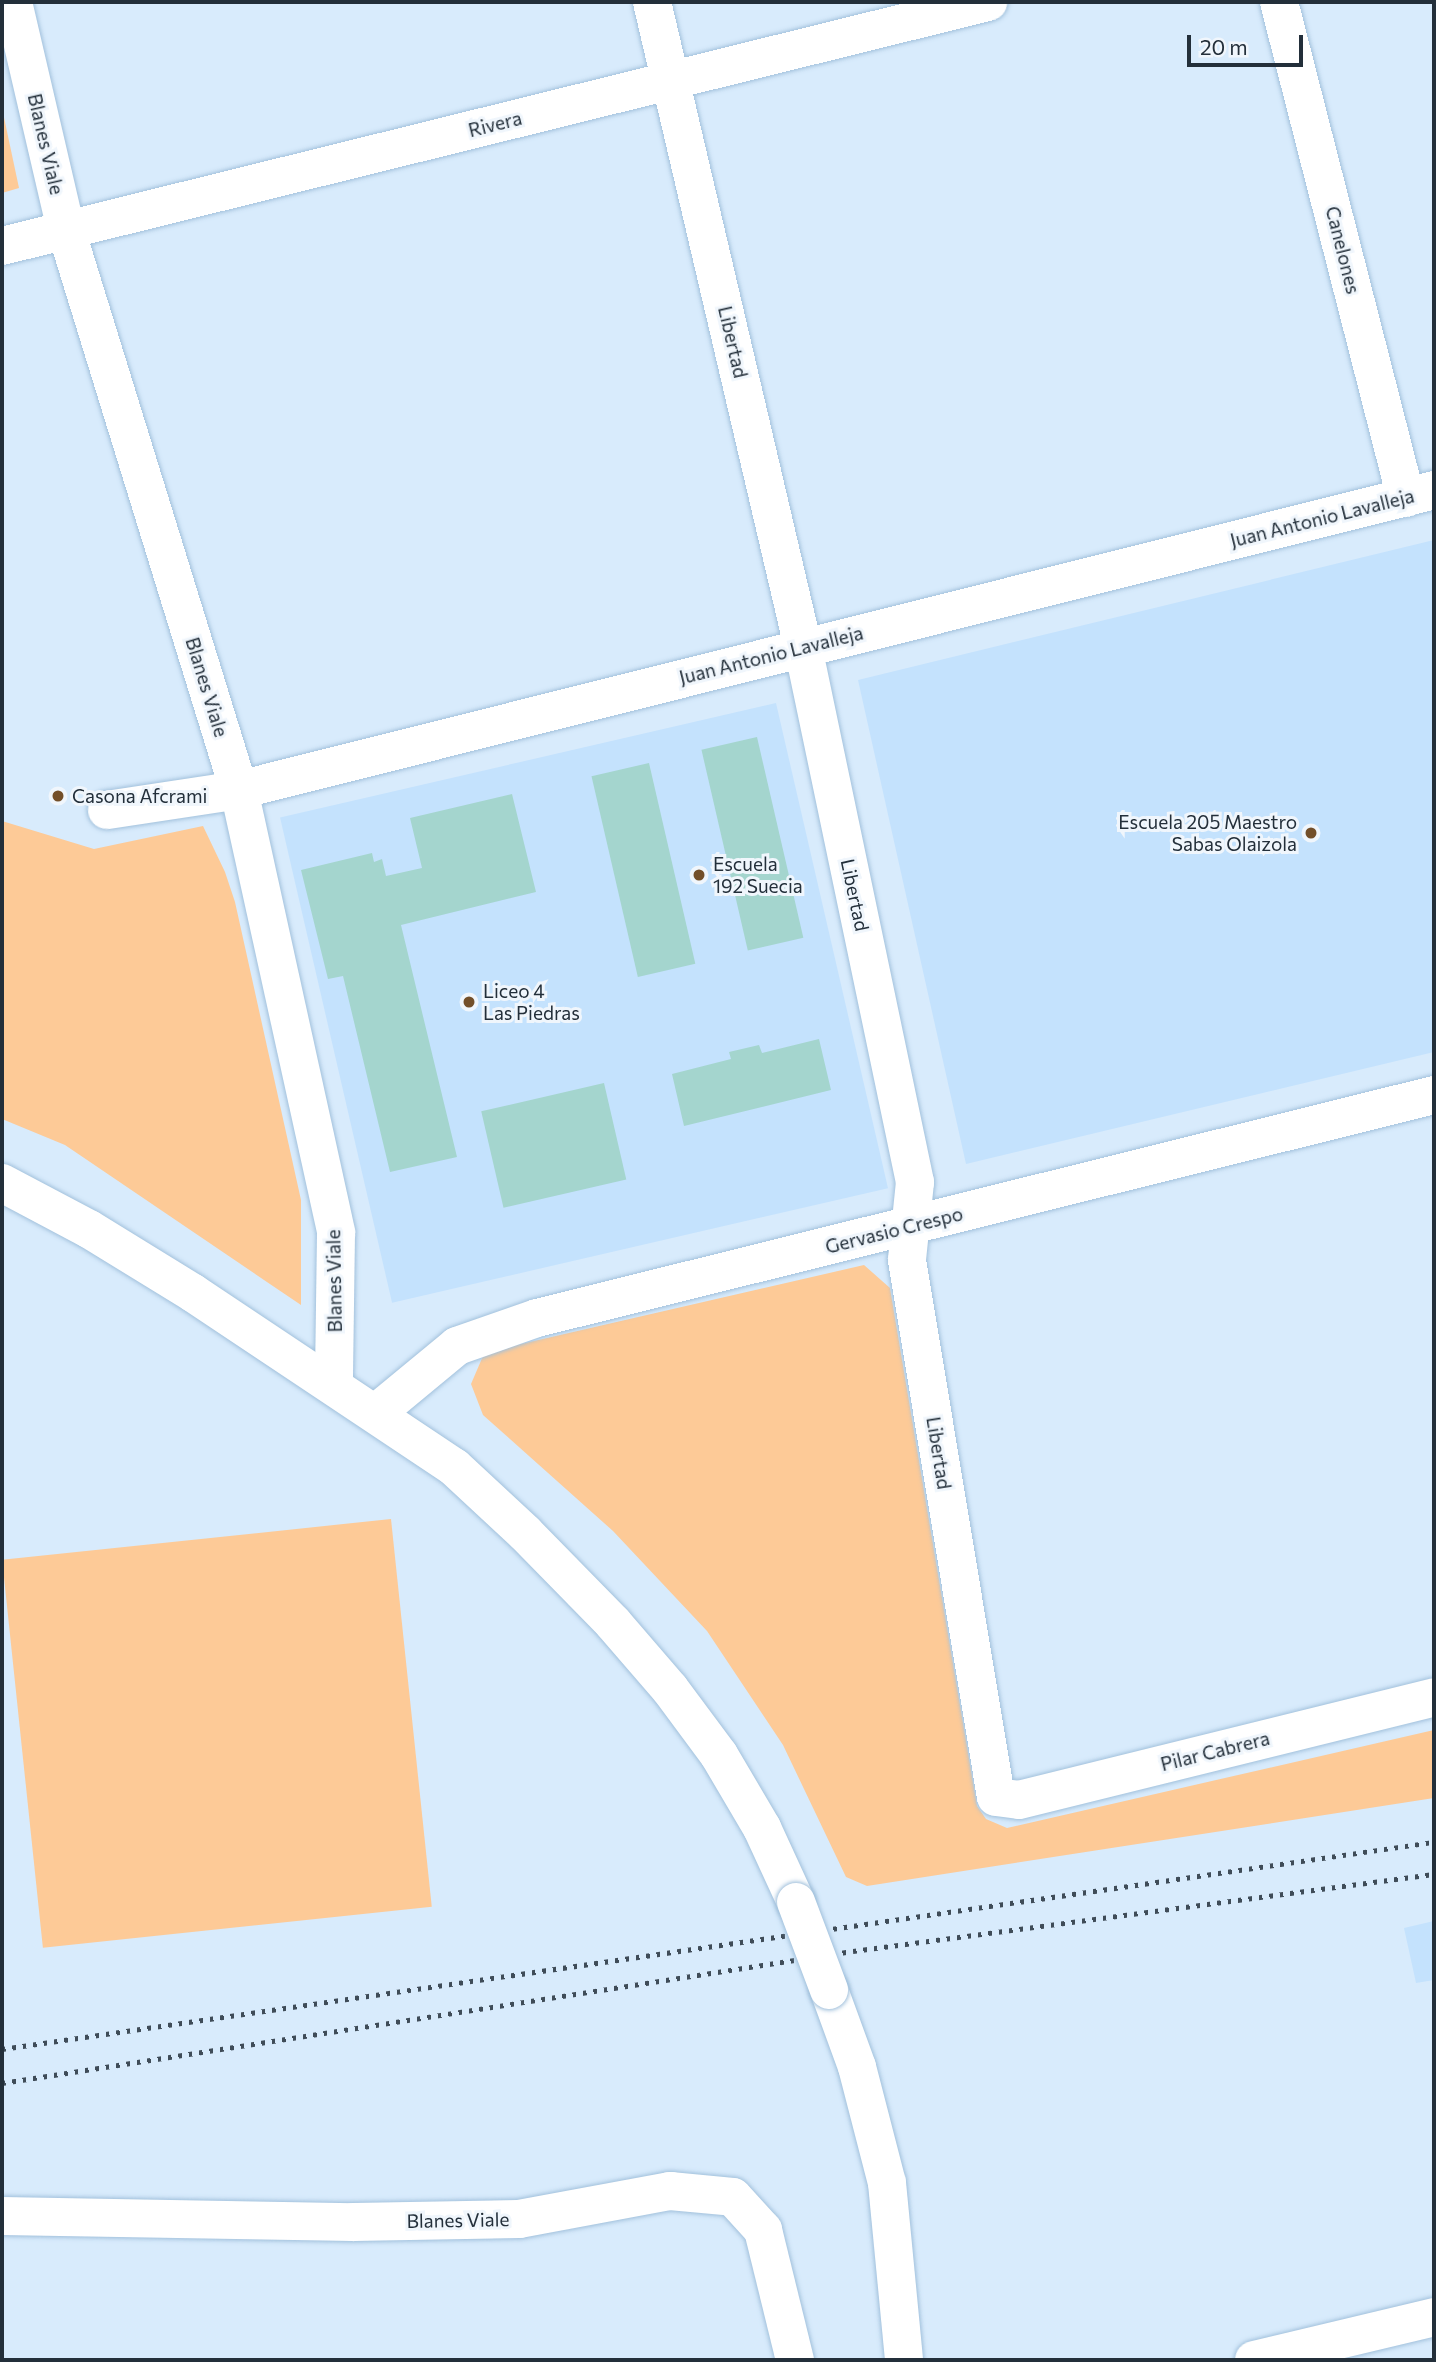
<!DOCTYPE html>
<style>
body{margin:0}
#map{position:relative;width:1436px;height:2362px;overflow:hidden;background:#d8ebfc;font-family:Commissioner,sans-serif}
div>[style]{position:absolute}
.built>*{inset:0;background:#c4e2fd;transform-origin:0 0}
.green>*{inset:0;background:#fdca97;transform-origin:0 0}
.building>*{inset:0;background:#a4d5ce;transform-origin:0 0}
.roads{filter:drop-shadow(0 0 2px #a2c1dc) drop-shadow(0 0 2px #a2c1dc)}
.minor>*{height:38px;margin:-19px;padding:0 19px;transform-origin:19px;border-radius:19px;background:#fff}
.rail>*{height:5px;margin-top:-2.5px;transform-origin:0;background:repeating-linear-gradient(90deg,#3f4c58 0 3.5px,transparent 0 10.5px)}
.bridges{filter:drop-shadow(0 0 2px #a2c1dc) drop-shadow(0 0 2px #a2c1dc)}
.minor-bridge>*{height:38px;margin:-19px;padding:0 19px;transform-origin:19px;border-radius:19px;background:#fff}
.dots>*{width:19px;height:19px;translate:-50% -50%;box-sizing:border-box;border:4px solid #f0f6fc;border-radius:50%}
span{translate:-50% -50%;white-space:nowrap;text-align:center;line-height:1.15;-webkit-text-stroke:6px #f0f6fc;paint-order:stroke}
.street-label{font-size:19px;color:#232f3a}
.poi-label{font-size:19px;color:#232f3a}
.left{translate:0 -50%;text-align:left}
.right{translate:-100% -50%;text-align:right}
.frame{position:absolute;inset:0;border:4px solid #232f3a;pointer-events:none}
.scale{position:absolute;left:1187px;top:35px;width:116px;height:32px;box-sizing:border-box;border:4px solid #232f3a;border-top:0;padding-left:9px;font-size:21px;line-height:24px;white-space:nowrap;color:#232f3a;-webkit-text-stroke:5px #f0f6fc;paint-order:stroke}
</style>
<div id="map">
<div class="built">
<div style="clip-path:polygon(1434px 540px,1434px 1052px,966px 1164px,858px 680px)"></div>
<div style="left:776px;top:703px;width:498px;height:509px;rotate:77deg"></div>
<div style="clip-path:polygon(1434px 1921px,1434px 1980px,1416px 1983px,1404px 1928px)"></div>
</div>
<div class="green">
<div style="clip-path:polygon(2px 108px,19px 188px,2px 193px)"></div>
<div style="clip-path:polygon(2px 821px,94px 849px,203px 826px,225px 872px,235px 902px,301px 1200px,301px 1305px,65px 1145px,2px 1119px)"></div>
<div style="clip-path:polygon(864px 1265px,890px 1288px,977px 1806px,986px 1819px,1007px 1828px,1434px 1730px,1434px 1798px,867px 1886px,846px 1877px,783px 1745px,707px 1631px,613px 1531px,483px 1415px,471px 1384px,483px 1356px,521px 1344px)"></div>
<div style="left:391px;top:1519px;width:390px;height:391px;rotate:84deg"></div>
</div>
<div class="building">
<div style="left:757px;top:737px;width:206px;height:57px;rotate:77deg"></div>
<div style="left:649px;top:763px;width:206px;height:59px;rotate:77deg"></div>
<div style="clip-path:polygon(512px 794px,536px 892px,401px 925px,457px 1157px,390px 1172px,343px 976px,328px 979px,301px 870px,372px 853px,374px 862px,382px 859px,386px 876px,422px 868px,410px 818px)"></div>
<div style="clip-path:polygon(819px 1039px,831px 1090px,684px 1126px,672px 1074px,731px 1059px,729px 1052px,759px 1045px,762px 1053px)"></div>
<div style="left:604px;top:1083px;width:99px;height:126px;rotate:77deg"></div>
</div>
<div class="roads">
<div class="minor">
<div style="left:13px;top:2px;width:234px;rotate:76.9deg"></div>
<div style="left:66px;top:230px;width:586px;rotate:72.83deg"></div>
<div style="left:239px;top:790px;width:453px;rotate:77.6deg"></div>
<div style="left:336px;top:1233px;width:152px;rotate:90.8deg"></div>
<div style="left:652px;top:2px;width:662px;rotate:76.82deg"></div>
<div style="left:803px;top:647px;width:547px;rotate:78.18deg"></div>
<div style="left:915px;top:1182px;width:78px;rotate:95.9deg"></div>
<div style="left:907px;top:1260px;width:544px;rotate:80.59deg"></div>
<div style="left:996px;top:1797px;width:23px;rotate:7deg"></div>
<div style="left:1019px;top:1800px;width:428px;rotate:-13.9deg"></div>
<div style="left:1279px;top:2px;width:512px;rotate:75.64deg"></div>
<div style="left:2px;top:246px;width:1016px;rotate:-13.9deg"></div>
<div style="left:107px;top:810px;width:134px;rotate:-8.6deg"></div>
<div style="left:239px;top:790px;width:1232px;rotate:-14.09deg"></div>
<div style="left:2px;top:1183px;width:98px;rotate:27.9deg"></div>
<div style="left:89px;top:1229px;width:122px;rotate:31.6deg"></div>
<div style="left:193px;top:1293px;width:314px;rotate:33.7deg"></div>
<div style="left:454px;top:1467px;width:97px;rotate:42.9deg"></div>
<div style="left:525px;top:1533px;width:126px;rotate:45.6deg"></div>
<div style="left:613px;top:1623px;width:87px;rotate:49.2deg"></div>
<div style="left:670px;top:1689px;width:82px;rotate:53.4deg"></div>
<div style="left:719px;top:1755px;width:85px;rotate:59.5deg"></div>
<div style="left:762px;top:1828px;width:81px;rotate:65.3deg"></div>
<div style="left:376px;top:1413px;width:105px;rotate:-39.6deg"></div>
<div style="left:457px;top:1346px;width:85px;rotate:-19.3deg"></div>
<div style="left:537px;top:1318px;width:924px;rotate:-13.96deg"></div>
<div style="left:829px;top:1990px;width:82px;rotate:70deg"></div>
<div style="left:857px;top:2067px;width:120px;rotate:75.5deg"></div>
<div style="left:887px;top:2183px;width:178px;rotate:84.5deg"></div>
<div style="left:2px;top:2216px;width:351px;rotate:1deg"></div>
<div style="left:353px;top:2222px;width:166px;rotate:-1deg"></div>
<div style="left:519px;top:2219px;width:154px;rotate:-10.5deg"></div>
<div style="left:670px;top:2191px;width:63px;rotate:5.4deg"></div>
<div style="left:733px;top:2197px;width:45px;rotate:47.7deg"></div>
<div style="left:763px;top:2230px;width:134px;rotate:76.2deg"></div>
<div style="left:1254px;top:2360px;width:185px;rotate:-13.4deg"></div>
</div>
</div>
<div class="rail">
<div style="left:2px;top:2049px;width:1447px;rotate:-8.23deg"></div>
<div style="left:2px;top:2083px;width:861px;rotate:-8.82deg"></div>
<div style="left:853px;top:1951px;width:586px;rotate:-7.55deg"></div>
</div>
<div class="bridges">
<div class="minor-bridge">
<div style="left:796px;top:1902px;width:94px;rotate:69.4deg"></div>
</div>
</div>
<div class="dots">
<div style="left:58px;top:796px;background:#734f29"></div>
<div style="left:1311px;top:833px;background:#734f29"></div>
<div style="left:699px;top:875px;background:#734f29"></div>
<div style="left:469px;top:1002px;background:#734f29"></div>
</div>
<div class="street-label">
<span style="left:495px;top:124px;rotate:-14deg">Rivera</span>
<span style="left:46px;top:144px;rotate:77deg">Blanes Viale</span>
<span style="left:1343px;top:250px;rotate:76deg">Canelones</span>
<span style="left:733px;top:342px;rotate:77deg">Libertad</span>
<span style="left:1322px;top:518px;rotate:-14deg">Juan Antonio Lavalleja</span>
<span style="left:771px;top:655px;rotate:-14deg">Juan Antonio Lavalleja</span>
<span style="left:207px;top:687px;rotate:73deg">Blanes Viale</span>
<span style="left:855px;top:895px;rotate:78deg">Libertad</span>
<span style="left:894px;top:1230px;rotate:-14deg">Gervasio Crespo</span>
<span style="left:334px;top:1281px;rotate:-91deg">Blanes Viale</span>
<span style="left:939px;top:1453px;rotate:81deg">Libertad</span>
<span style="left:1215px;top:1751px;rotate:-14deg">Pilar Cabrera</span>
<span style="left:458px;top:2220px;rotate:-1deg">Blanes Viale</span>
</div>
<div class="poi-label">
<span class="left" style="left:72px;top:796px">Casona Afcrami</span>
<span class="right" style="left:1297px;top:833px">Escuela 205 Maestro<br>Sabas Olaizola</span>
<span class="left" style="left:713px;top:875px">Escuela<br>192 Suecia</span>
<span class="left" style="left:483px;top:1002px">Liceo 4<br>Las Piedras</span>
</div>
<div class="frame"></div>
<div class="scale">20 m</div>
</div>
